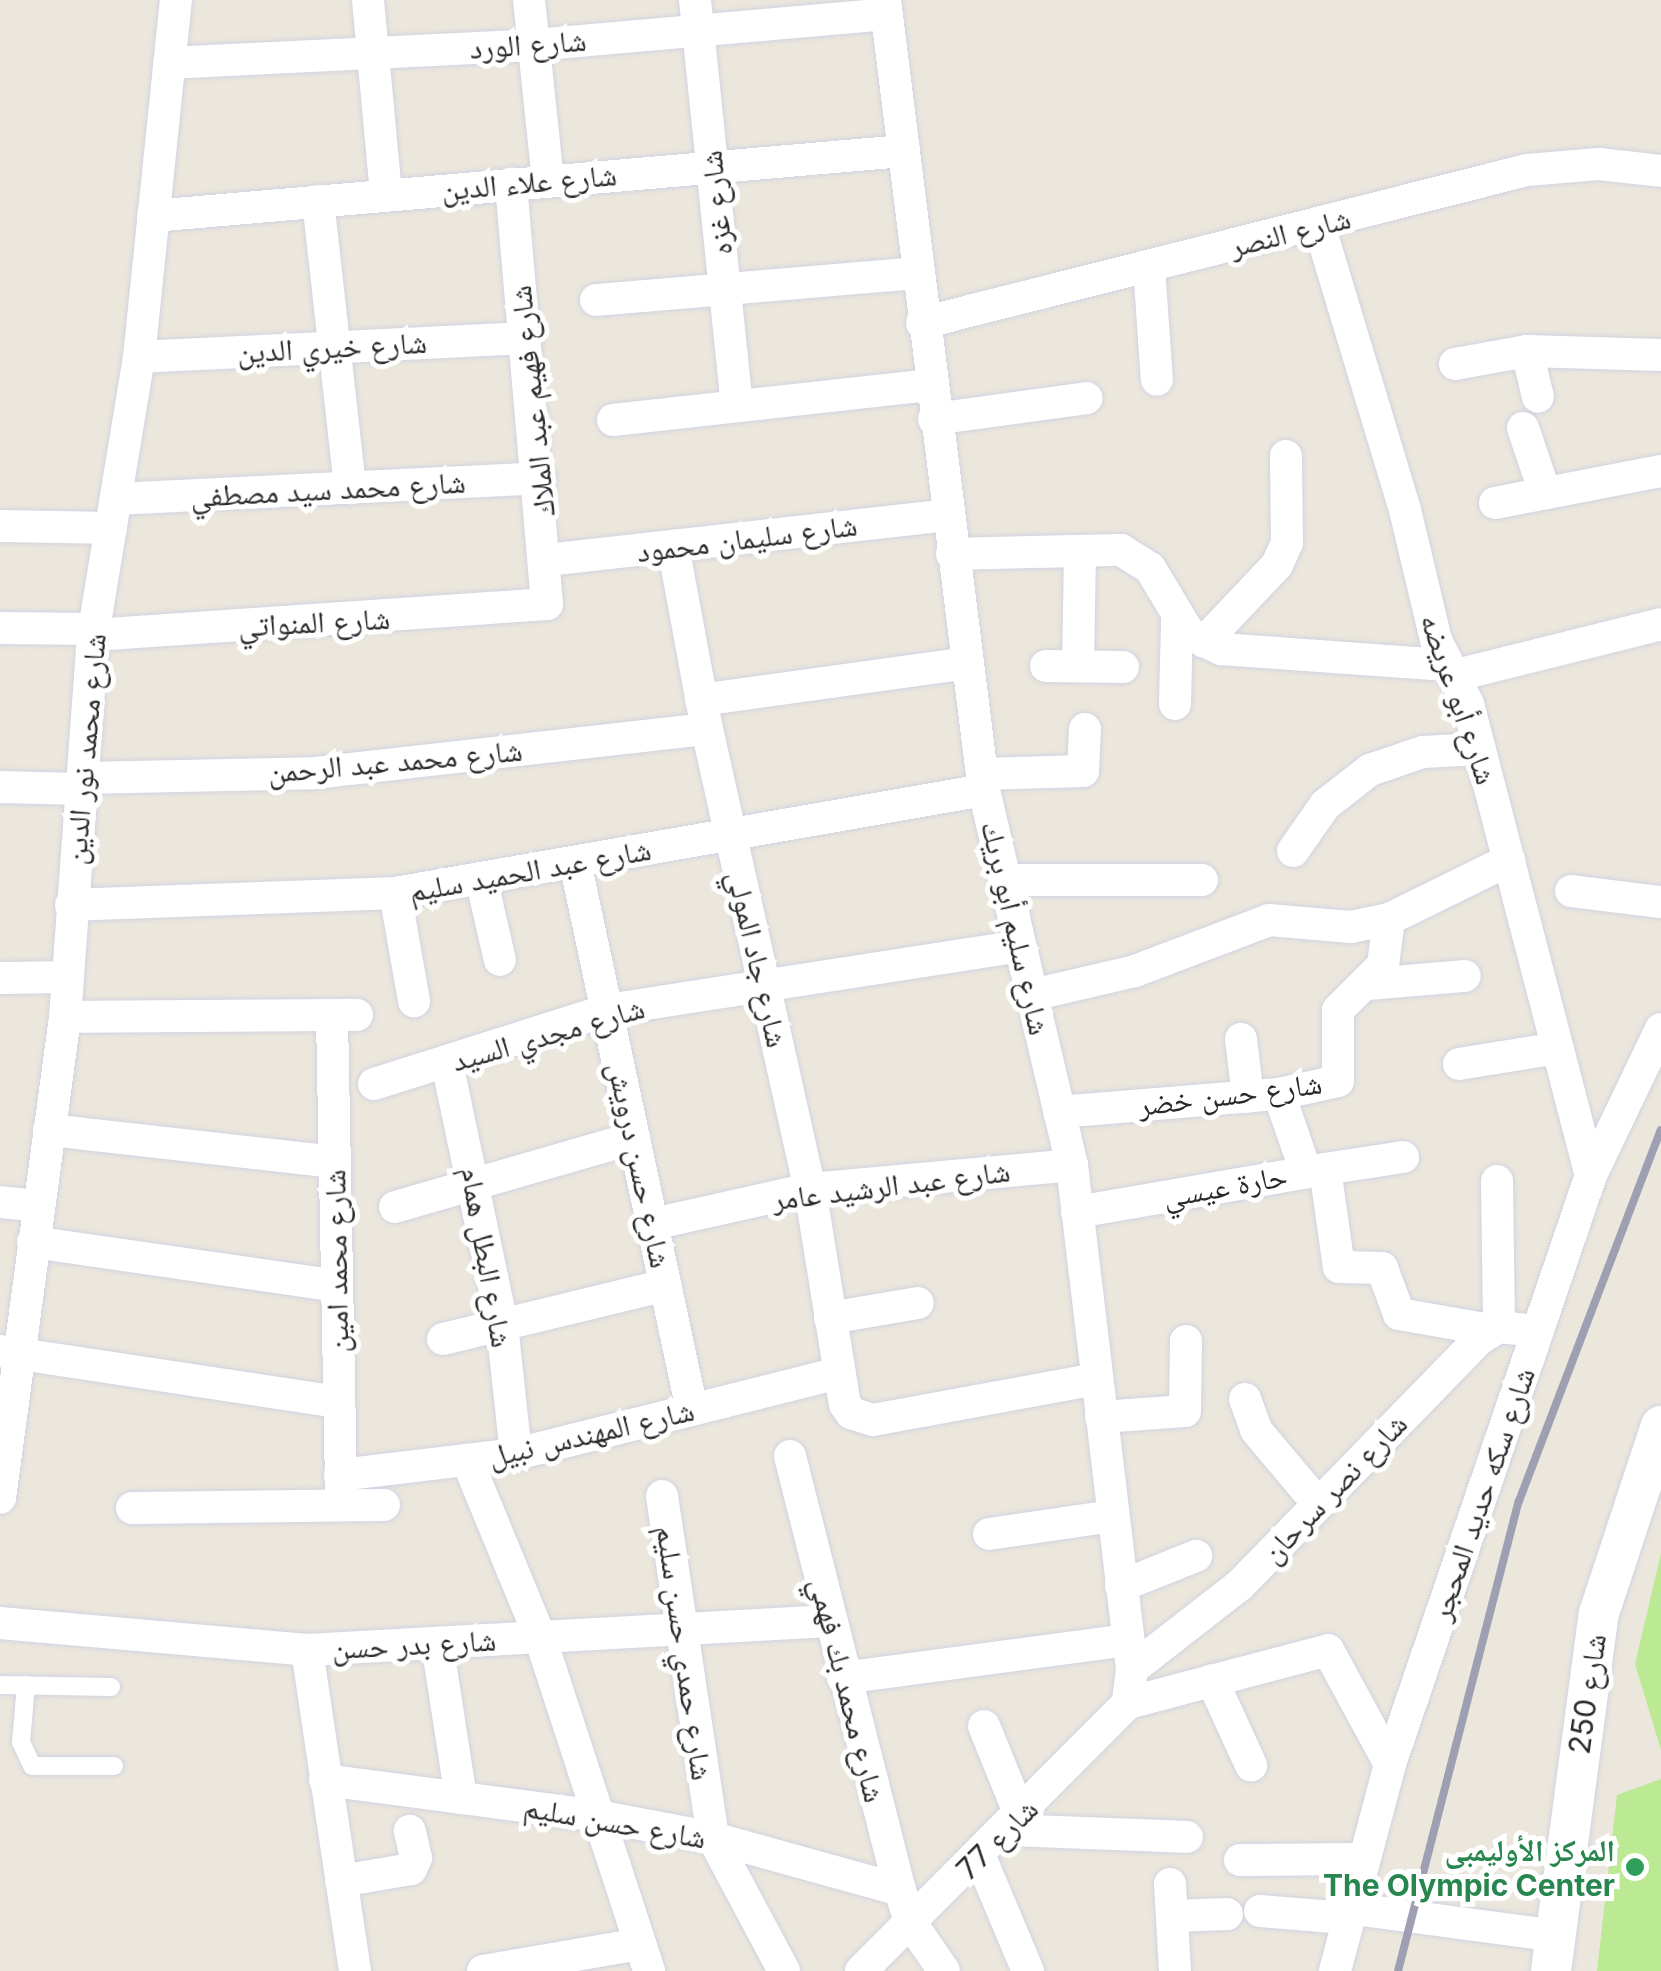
<!DOCTYPE html>
<meta charset="utf-8">
<style>
body{margin:0}
#map{position:relative;width:1661px;height:1971px;overflow:hidden;background:#ece7dc;font-family:Inter,"Noto Naskh Arabic",sans-serif}
div>[style]{position:absolute}
.pitch>*{inset:0;background:#bce994}
.roads{filter:drop-shadow(0 0 2px #d1d2e2) drop-shadow(0 0 2px #d1d2e2)}
.service>*{height:18px;margin:-9px;padding:0 9px;transform-origin:9px;border-radius:9px;background:#fff}
.minor>*{height:32px;margin:-16px;padding:0 16px;transform-origin:16px;border-radius:16px;background:#fff}
.tertiary>*{height:40px;margin:-20px;padding:0 20px;transform-origin:20px;border-radius:20px;background:#fff}
.rail>*{height:8px;margin:-4px;padding:0 4px;transform-origin:4px;border-radius:4px;background:#9f9fb4}
.dots>*{width:28px;height:28px;translate:-50% -50%;box-sizing:border-box;border:5px solid #fff;border-radius:50%}
span{translate:-50% -50%;white-space:nowrap;text-align:center;line-height:1.15;-webkit-text-stroke:10px #fff;paint-order:stroke}
.street-label{font-size:30px;color:#2a2a2a}
.leisure-label{font-size:30px;color:#27864d;font-weight:700}
.right{translate:-100% -50%;text-align:right}
</style>
<div id="map">
<div class="pitch">
<div style="clip-path:polygon(1661px 1553px,1661px 1750px,1635px 1664px)"></div>
<div style="clip-path:polygon(1661px 1779px,1661px 1971px,1597px 1971px,1617px 1795px)"></div>
</div>
<div class="roads">
<div class="service">
<div style="left:0;top:1685px;width:111px;rotate:1deg"></div>
<div style="left:26px;top:1685px;width:57px;rotate:95deg"></div>
<div style="left:21px;top:1742px;width:26px;rotate:65deg"></div>
<div style="left:32px;top:1766px;width:82px"></div>
</div>
<div class="minor">
<div style="left:368px;top:0;width:196px;rotate:84.7deg"></div>
<div style="left:529px;top:0;width:182px;rotate:84deg"></div>
<div style="left:695px;top:0;width:408px;rotate:84.1deg"></div>
<div style="left:885px;top:0;width:796px;rotate:82.86deg"></div>
<div style="left:984px;top:790px;width:385px;rotate:76.8deg"></div>
<div style="left:1072px;top:1165px;width:508px;rotate:83.21deg"></div>
<div style="left:1132px;top:1669px;width:34px;rotate:97deg"></div>
<div style="left:169px;top:63px;width:365px;rotate:-2.8deg"></div>
<div style="left:534px;top:45px;width:353px;rotate:-5deg"></div>
<div style="left:318px;top:201px;width:289px;rotate:83.6deg"></div>
<div style="left:153px;top:216px;width:754px;rotate:-4.95deg"></div>
<div style="left:1319px;top:225px;width:298px;rotate:73.2deg"></div>
<div style="left:1405px;top:510px;width:134px;rotate:76.6deg"></div>
<div style="left:1436px;top:640px;width:72px;rotate:63.4deg"></div>
<div style="left:1468px;top:704px;width:487px;rotate:75.4deg"></div>
<div style="left:1149px;top:267px;width:113px;rotate:86deg"></div>
<div style="left:596px;top:300px;width:320px;rotate:-4.8deg"></div>
<div style="left:922px;top:323px;width:624px;rotate:-14.19deg"></div>
<div style="left:1527px;top:170px;width:72px;rotate:-4.8deg"></div>
<div style="left:1599px;top:164px;width:62px;rotate:6.4deg"></div>
<div style="left:1527px;top:351px;width:47px;rotate:76.6deg"></div>
<div style="left:139px;top:357px;width:387px;rotate:-2.8deg"></div>
<div style="left:1455px;top:364px;width:73px;rotate:-10.2deg"></div>
<div style="left:1527px;top:351px;width:134px;rotate:1.7deg"></div>
<div style="left:934px;top:419px;width:154px;rotate:-7.8deg"></div>
<div style="left:613px;top:420px;width:318px;rotate:-6.3deg"></div>
<div style="left:1523px;top:428px;width:69px;rotate:71.3deg"></div>
<div style="left:116px;top:499px;width:424px;rotate:-2.8deg"></div>
<div style="left:1495px;top:503px;width:169px;rotate:-10.9deg"></div>
<div style="left:0;top:526px;width:111px;rotate:1deg"></div>
<div style="left:673px;top:546px;width:186px;rotate:79.5deg"></div>
<div style="left:707px;top:729px;width:471px;rotate:77.4deg"></div>
<div style="left:810px;top:1189px;width:218px;rotate:80.8deg"></div>
<div style="left:845px;top:1404px;width:11px;rotate:56deg"></div>
<div style="left:851px;top:1413px;width:23px;rotate:18deg"></div>
<div style="left:873px;top:1420px;width:227px;rotate:-10.4deg"></div>
<div style="left:952px;top:554px;width:169px;rotate:-1.4deg"></div>
<div style="left:1121px;top:550px;width:34px;rotate:32deg"></div>
<div style="left:1150px;top:568px;width:76px;rotate:59deg"></div>
<div style="left:1189px;top:633px;width:36px;rotate:27deg"></div>
<div style="left:1221px;top:649px;width:226px;rotate:4.1deg"></div>
<div style="left:547px;top:560px;width:403px;rotate:-6.4deg"></div>
<div style="left:0;top:628px;width:95px;rotate:0.6deg"></div>
<div style="left:93px;top:635px;width:455px;rotate:-3.9deg"></div>
<div style="left:547px;top:604px;width:422px;rotate:-94.9deg"></div>
<div style="left:1204px;top:642px;width:106px;rotate:-46.5deg"></div>
<div style="left:1277px;top:565px;width:24px;rotate:-66deg"></div>
<div style="left:1287px;top:543px;width:87px;rotate:-90.7deg"></div>
<div style="left:1046px;top:666px;width:77px;rotate:0.7deg"></div>
<div style="left:1078px;top:666px;width:115px;rotate:-89deg"></div>
<div style="left:1453px;top:676px;width:214px;rotate:-14deg"></div>
<div style="left:701px;top:700px;width:269px;rotate:-7.9deg"></div>
<div style="left:1175px;top:704px;width:84px;rotate:-88.6deg"></div>
<div style="left:982px;top:774px;width:101px;rotate:-1.7deg"></div>
<div style="left:1083px;top:771px;width:42px;rotate:-87.3deg"></div>
<div style="left:82px;top:778px;width:232px;rotate:-1.2deg"></div>
<div style="left:314px;top:773px;width:395px;rotate:-6.4deg"></div>
<div style="left:0;top:787px;width:81px;rotate:1.4deg"></div>
<div style="left:1293px;top:851px;width:56px;rotate:-55.2deg"></div>
<div style="left:1325px;top:805px;width:57px;rotate:-37.9deg"></div>
<div style="left:1370px;top:770px;width:56px;rotate:-18.8deg"></div>
<div style="left:1423px;top:752px;width:57px;rotate:-3deg"></div>
<div style="left:575px;top:862px;width:560px;rotate:77.95deg"></div>
<div style="left:481px;top:878px;width:84px;rotate:77deg"></div>
<div style="left:1005px;top:880px;width:197px"></div>
<div style="left:1571px;top:891px;width:91px;rotate:7deg"></div>
<div style="left:395px;top:893px;width:110px;rotate:80deg"></div>
<div style="left:71px;top:905px;width:324px;rotate:-2.1deg"></div>
<div style="left:395px;top:893px;width:598px;rotate:-9.92deg"></div>
<div style="left:0;top:978px;width:67px;rotate:-0.9deg"></div>
<div style="left:1369px;top:984px;width:96px;rotate:-4.8deg"></div>
<div style="left:1032px;top:995px;width:106px;rotate:-13.1deg"></div>
<div style="left:1135px;top:971px;width:143px;rotate:-20.8deg"></div>
<div style="left:1269px;top:920px;width:82px;rotate:4.9deg"></div>
<div style="left:1351px;top:927px;width:39px;rotate:-12deg"></div>
<div style="left:1389px;top:919px;width:134px;rotate:-26.2deg"></div>
<div style="left:332px;top:1016px;width:489px;rotate:88.9deg"></div>
<div style="left:65px;top:1017px;width:292px;rotate:-0.4deg"></div>
<div style="left:1241px;top:1039px;width:58px;rotate:83.1deg"></div>
<div style="left:447px;top:1063px;width:268px;rotate:78.1deg"></div>
<div style="left:502px;top:1325px;width:130px;rotate:83.8deg"></div>
<div style="left:1459px;top:1064px;width:100px;rotate:-9.2deg"></div>
<div style="left:374px;top:1084px;width:244px;rotate:-17.6deg"></div>
<div style="left:607px;top:1010px;width:418px;rotate:-8.8deg"></div>
<div style="left:1279px;top:1094px;width:83px;rotate:70.9deg"></div>
<div style="left:1059px;top:1112px;width:221px;rotate:-4.7deg"></div>
<div style="left:1279px;top:1094px;width:60px;rotate:-12.4deg"></div>
<div style="left:1338px;top:1081px;width:71px;rotate:-90deg"></div>
<div style="left:1338px;top:1010px;width:64px;rotate:-45deg"></div>
<div style="left:1383px;top:965px;width:46px;rotate:-82.6deg"></div>
<div style="left:49px;top:1130px;width:287px;rotate:6.4deg"></div>
<div style="left:1325px;top:1169px;width:79px;rotate:-8.7deg"></div>
<div style="left:1497px;top:1181px;width:146px;rotate:89.2deg"></div>
<div style="left:0;top:1202px;width:38px;rotate:6deg"></div>
<div style="left:395px;top:1207px;width:249px;rotate:-16.1deg"></div>
<div style="left:1077px;top:1212px;width:252px;rotate:-9.8deg"></div>
<div style="left:1325px;top:1169px;width:99px;rotate:81.9deg"></div>
<div style="left:1339px;top:1267px;width:43px;rotate:1.3deg"></div>
<div style="left:1382px;top:1268px;width:49px;rotate:69.7deg"></div>
<div style="left:1399px;top:1314px;width:93px;rotate:9.9deg"></div>
<div style="left:653px;top:1224px;width:161px;rotate:-12.6deg"></div>
<div style="left:810px;top:1189px;width:263px;rotate:-5.2deg"></div>
<div style="left:33px;top:1242px;width:307px;rotate:8.2deg"></div>
<div style="left:830px;top:1318px;width:89px;rotate:-9.7deg"></div>
<div style="left:443px;top:1339px;width:229px;rotate:-13.6deg"></div>
<div style="left:0;top:1351px;width:343px;rotate:8.6deg"></div>
<div style="left:1245px;top:1399px;width:33px;rotate:70deg"></div>
<div style="left:1256px;top:1430px;width:97px;rotate:50deg"></div>
<div style="left:1101px;top:1417px;width:84px;rotate:-4.1deg"></div>
<div style="left:1185px;top:1411px;width:70px;rotate:-89.2deg"></div>
<div style="left:790px;top:1456px;width:448px;rotate:75.8deg"></div>
<div style="left:900px;top:1890px;width:35px;rotate:72deg"></div>
<div style="left:911px;top:1923px;width:58px;rotate:55.5deg"></div>
<div style="left:467px;top:1460px;width:191px;rotate:67.6deg"></div>
<div style="left:540px;top:1637px;width:351px;rotate:71.9deg"></div>
<div style="left:340px;top:1475px;width:177px;rotate:-6.8deg"></div>
<div style="left:516px;top:1454px;width:332px;rotate:-14.1deg"></div>
<div style="left:662px;top:1496px;width:346px;rotate:81.5deg"></div>
<div style="left:713px;top:1838px;width:151px;rotate:61.9deg"></div>
<div style="left:0;top:1498px;width:485px;rotate:-82.3deg"></div>
<div style="left:65px;top:1017px;width:383px;rotate:-85.8deg"></div>
<div style="left:93px;top:635px;width:282px;rotate:-80.6deg"></div>
<div style="left:139px;top:357px;width:359px;rotate:-84.1deg"></div>
<div style="left:132px;top:1508px;width:252px;rotate:-0.7deg"></div>
<div style="left:989px;top:1534px;width:124px;rotate:-8.3deg"></div>
<div style="left:1121px;top:1586px;width:81px;rotate:-21.8deg"></div>
<div style="left:0;top:1623px;width:308px;rotate:5deg"></div>
<div style="left:307px;top:1650px;width:523px;rotate:-3.18deg"></div>
<div style="left:437px;top:1643px;width:157px;rotate:81.2deg"></div>
<div style="left:307px;top:1650px;width:325px;rotate:81.5deg"></div>
<div style="left:1132px;top:1669px;width:137px;rotate:-37.9deg"></div>
<div style="left:1240px;top:1585px;width:343px;rotate:-45.8deg"></div>
<div style="left:1479px;top:1339px;width:23px;rotate:-31deg"></div>
<div style="left:1499px;top:1327px;width:39px;rotate:6deg"></div>
<div style="left:843px;top:1678px;width:287px;rotate:-7.6deg"></div>
<div style="left:1212px;top:1680px;width:94px;rotate:65.4deg"></div>
<div style="left:1128px;top:1703px;width:207px;rotate:-14.8deg"></div>
<div style="left:1328px;top:1650px;width:130px;rotate:61.5deg"></div>
<div style="left:984px;top:1726px;width:98px;rotate:67.9deg"></div>
<div style="left:325px;top:1780px;width:275px;rotate:7.5deg"></div>
<div style="left:598px;top:1816px;width:117px;rotate:10.8deg"></div>
<div style="left:713px;top:1838px;width:194px;rotate:15.5deg"></div>
<div style="left:1008px;top:1830px;width:179px;rotate:2.2deg"></div>
<div style="left:980px;top:1857px;width:124px;rotate:67.2deg"></div>
<div style="left:1240px;top:1860px;width:122px;rotate:-0.5deg"></div>
<div style="left:341px;top:1881px;width:71px;rotate:-9.7deg"></div>
<div style="left:411px;top:1869px;width:12px;rotate:-66deg"></div>
<div style="left:416px;top:1858px;width:28px;rotate:-103deg"></div>
<div style="left:1170px;top:1884px;width:87px;rotate:86.7deg"></div>
<div style="left:1347px;top:1908px;width:211px;rotate:7.6deg"></div>
<div style="left:1260px;top:1911px;width:86px;rotate:4.7deg"></div>
<div style="left:1172px;top:1916px;width:55px;rotate:-2.1deg"></div>
<div style="left:483px;top:1971px;width:159px;rotate:-9.8deg"></div>
<div style="left:861px;top:1971px;width:378px;rotate:-45.1deg"></div>
<div style="left:1335px;top:1971px;width:214px;rotate:-75.1deg"></div>
<div style="left:1390px;top:1764px;width:622px;rotate:-71.16deg"></div>
<div style="left:1591px;top:1175px;width:162px;rotate:-64.4deg"></div>
</div>
<div class="tertiary">
<div style="left:1551px;top:1971px;width:361px;rotate:-82.4deg"></div>
<div style="left:1599px;top:1613px;width:197px;rotate:-71.7deg"></div>
</div>
</div>
<div class="rail">
<div style="left:1398px;top:1971px;width:485px;rotate:-75.6deg"></div>
<div style="left:1519px;top:1501px;width:397px;rotate:-69.1deg"></div>
</div>
<div class="dots">
<div style="left:1635px;top:1867px;background:#2e9e5b"></div>
</div>
<div class="street-label">
<span style="left:528px;top:44px;rotate:-4deg">شارع الورد</span>
<span style="left:529px;top:182px;rotate:-5deg">شارع علاء الدين</span>
<span style="left:716px;top:203px;rotate:-96deg">شارع غزه</span>
<span style="left:1290px;top:232px;rotate:-14deg">شارع النصر</span>
<span style="left:332px;top:347px;rotate:-3deg">شارع خيري الدين</span>
<span style="left:532px;top:401px;rotate:-96deg">شارع فهيم عبد الملاك</span>
<span style="left:328px;top:489px;rotate:-3deg">شارع محمد سيد مصطفي</span>
<span style="left:747px;top:538px;rotate:-7deg">شارع سليمان محمود</span>
<span style="left:314px;top:622px;rotate:-3deg">شارع المنواتي</span>
<span style="left:1459px;top:699px;rotate:71deg">شارع أبو عريضه</span>
<span style="left:85px;top:749px;rotate:-85deg">شارع محمد نور الدين</span>
<span style="left:395px;top:761px;rotate:-5deg">شارع محمد عبد الرحمن</span>
<span style="left:530px;top:870px;rotate:-10deg">شارع عبد الحميد سليم</span>
<span style="left:1016px;top:928px;rotate:77deg">شارع سليم أبو بريك</span>
<span style="left:758px;top:959px;rotate:77deg">شارع جاد المولي</span>
<span style="left:548px;top:1034px;rotate:-16deg">شارع مجدي السيد</span>
<span style="left:1230px;top:1094px;rotate:-7deg">شارع حسن خضر</span>
<span style="left:640px;top:1165px;rotate:78deg">شارع حسن درويش</span>
<span style="left:891px;top:1185px;rotate:-7deg">شارع عبد الرشيد عامر</span>
<span style="left:1225px;top:1186px;rotate:-10deg">حارة عيسي</span>
<span style="left:487px;top:1257px;rotate:80deg">شارع البطل همام</span>
<span style="left:336px;top:1261px;rotate:-91deg">شارع محمد امين</span>
<span style="left:591px;top:1433px;rotate:-13deg">شارع المهندس نبيل</span>
<span style="left:1334px;top:1488px;rotate:-46deg">شارع نصر سرحان</span>
<span style="left:1482px;top:1494px;rotate:-71deg">شارع سكه حديد المحجر</span>
<span style="left:414px;top:1644px;rotate:-3deg">شارع بدر حسن</span>
<span style="left:685px;top:1653px;rotate:82deg">شارع حمدي حسن سليم</span>
<span style="left:848px;top:1690px;rotate:76deg">شارع محمد بك فهمي</span>
<span style="left:1587px;top:1694px;rotate:-82deg">شارع 250</span>
<span style="left:615px;top:1822px;rotate:10deg">شارع حسن سليم</span>
<span style="left:997px;top:1839px;rotate:-45deg">شارع 77</span>
</div>
<div class="leisure-label">
<span class="right" style="left:1615px;top:1867px">المركز الأوليمبى<br>The Olympic Center</span>
</div>
</div>
